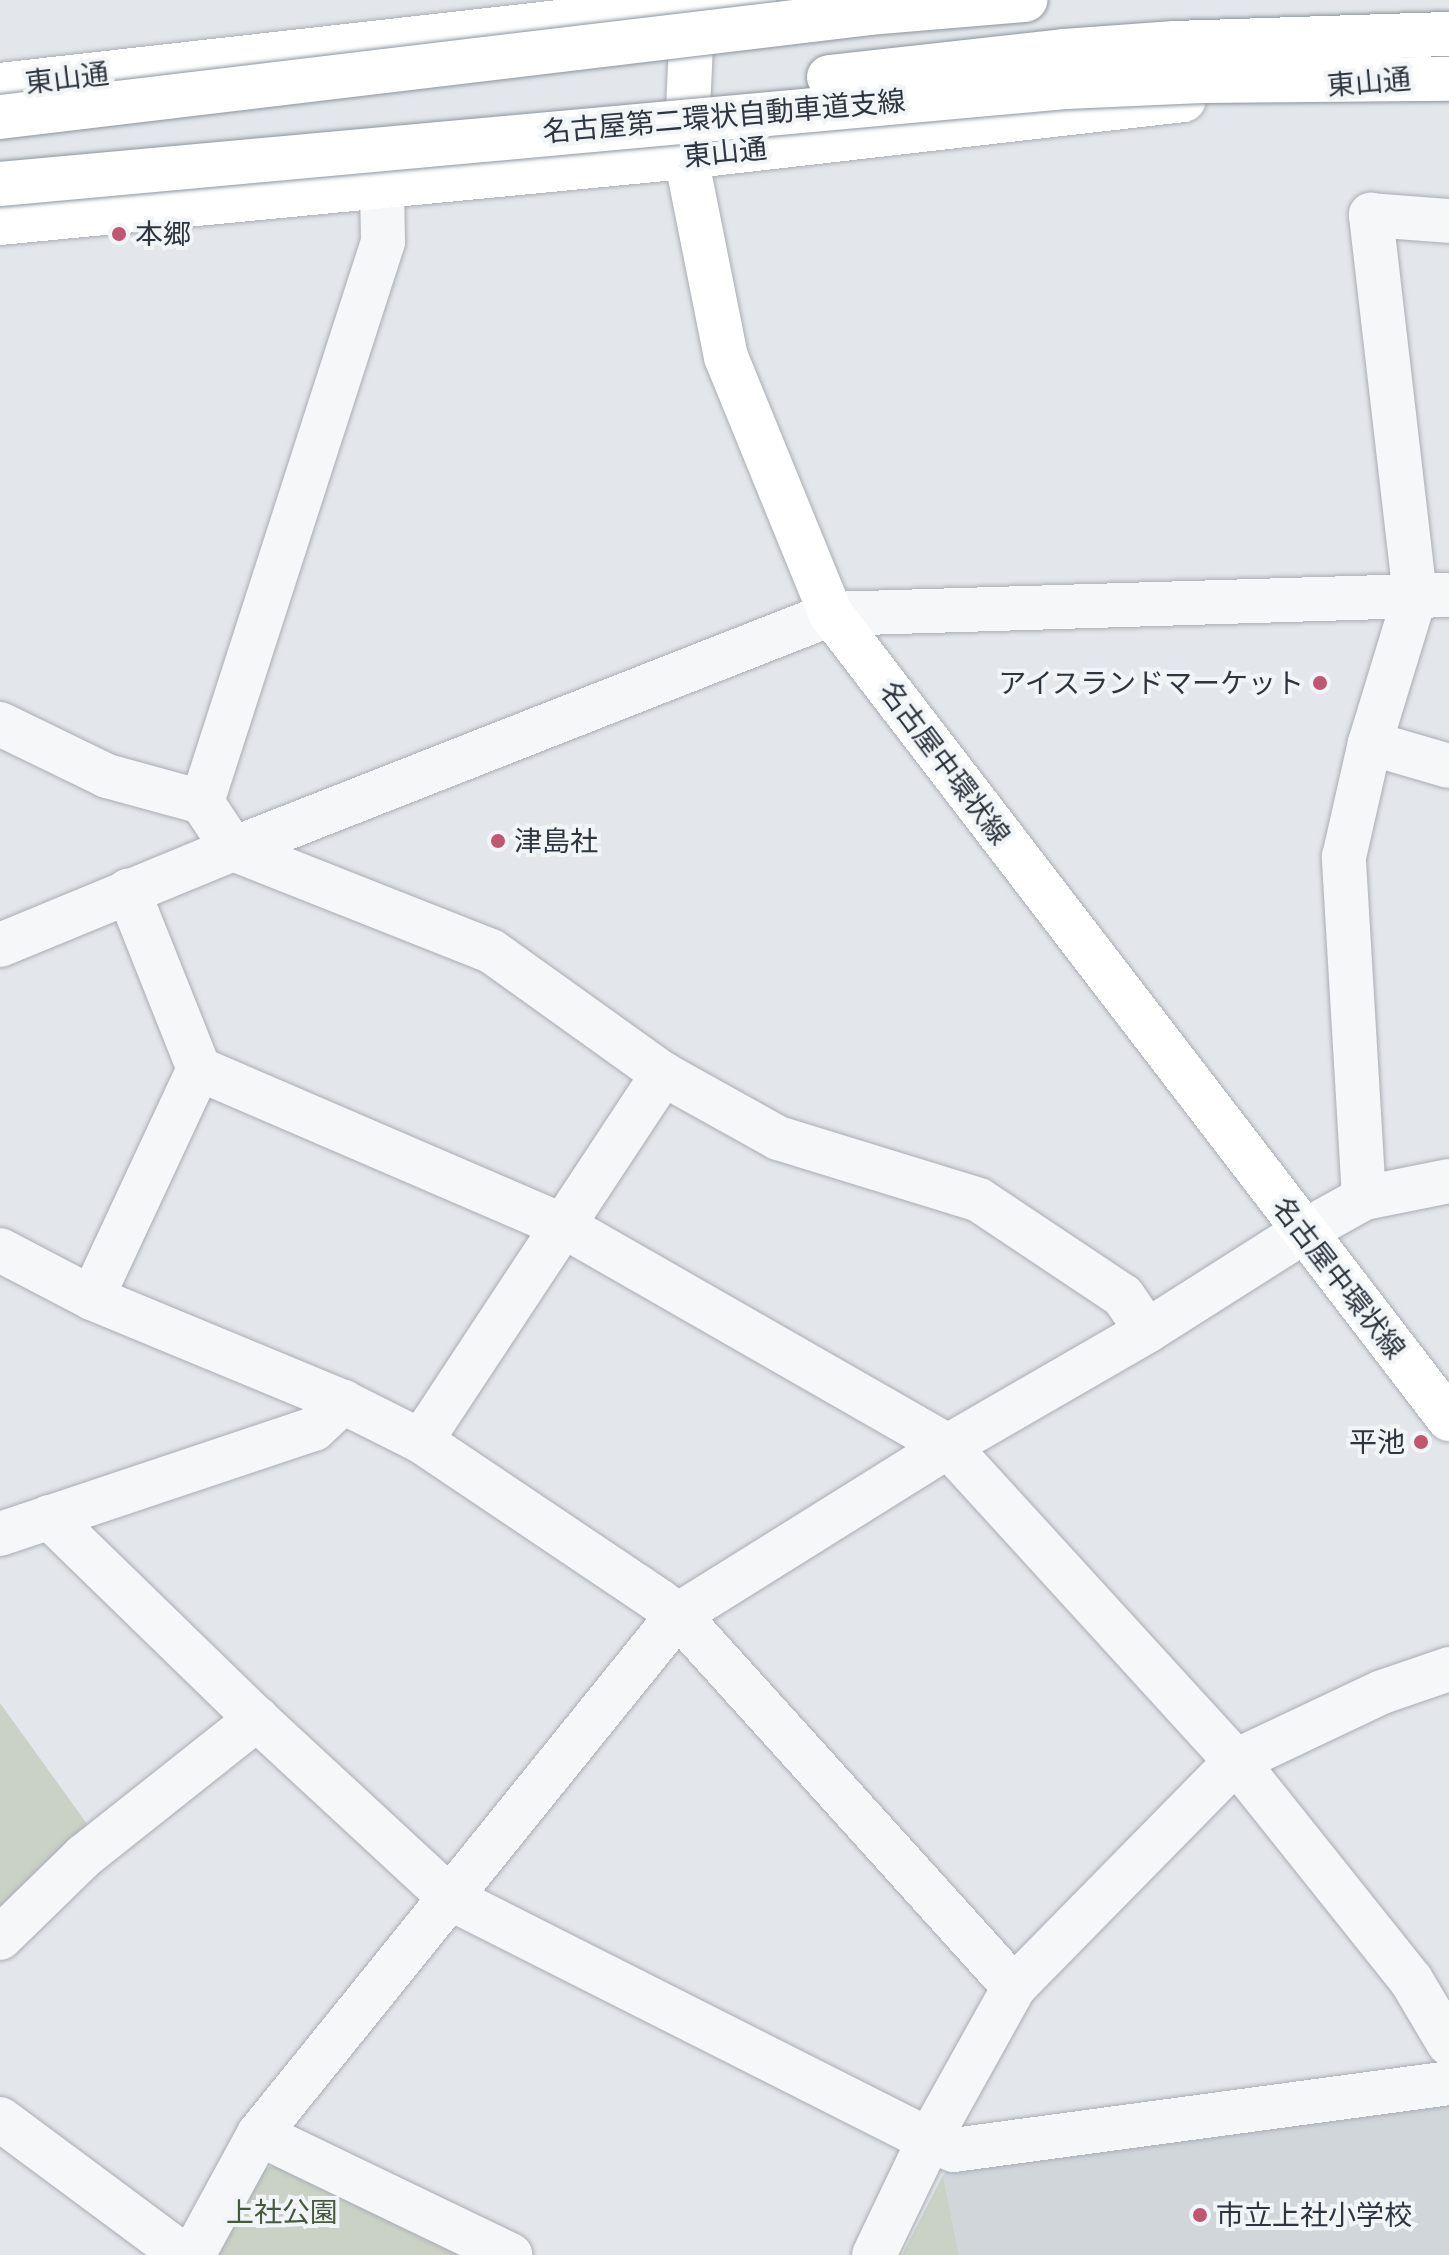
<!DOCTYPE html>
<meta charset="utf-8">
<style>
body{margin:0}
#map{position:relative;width:1449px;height:2255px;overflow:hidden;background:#e3e6ea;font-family:Montserrat,"Noto Sans JP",sans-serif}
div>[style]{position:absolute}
.built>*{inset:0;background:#d1d6db}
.green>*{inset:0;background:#cad2c5}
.roads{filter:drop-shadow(0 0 2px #a9adb4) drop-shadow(0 0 2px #a9adb4)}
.minor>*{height:44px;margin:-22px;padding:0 22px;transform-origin:22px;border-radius:22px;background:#f5f7f8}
.tertiary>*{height:44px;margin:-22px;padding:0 22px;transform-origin:22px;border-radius:22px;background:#f5f7f8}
.primary>*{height:44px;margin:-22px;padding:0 22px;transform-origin:22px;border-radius:22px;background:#fff}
.bridges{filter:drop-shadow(0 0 2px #8c959f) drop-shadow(0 0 2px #8c959f)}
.motorway-bridge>*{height:44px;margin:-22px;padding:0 22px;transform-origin:22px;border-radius:22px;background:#fff}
.dots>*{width:22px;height:22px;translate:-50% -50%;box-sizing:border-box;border:4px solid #f2f5f7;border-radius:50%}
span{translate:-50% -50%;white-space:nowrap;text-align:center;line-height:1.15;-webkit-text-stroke:8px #f2f5f7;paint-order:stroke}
.street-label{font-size:28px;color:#2d3540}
.poi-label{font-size:28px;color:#2d3540}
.left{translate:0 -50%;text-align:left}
.right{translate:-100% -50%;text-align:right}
.park-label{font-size:28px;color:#445a3b}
</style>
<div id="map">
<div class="built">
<div style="clip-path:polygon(1449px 2104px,1449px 2255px,959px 2255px,943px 2175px,954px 2163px)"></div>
</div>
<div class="green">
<div style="clip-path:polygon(0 1703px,95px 1835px,0 1911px)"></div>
<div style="clip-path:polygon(279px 2164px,468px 2255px,214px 2255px,254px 2172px)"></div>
<div style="clip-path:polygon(943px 2175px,959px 2255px,902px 2255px)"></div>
</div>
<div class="roads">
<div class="minor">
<div style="left:0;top:724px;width:119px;rotate:25.9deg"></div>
<div style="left:107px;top:776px;width:98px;rotate:15.3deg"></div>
<div style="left:202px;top:802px;width:56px;rotate:56.6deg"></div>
<div style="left:233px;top:849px;width:277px;rotate:21.6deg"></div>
<div style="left:491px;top:951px;width:211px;rotate:35.6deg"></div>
<div style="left:663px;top:1074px;width:132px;rotate:29.1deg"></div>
<div style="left:778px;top:1138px;width:210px;rotate:17.1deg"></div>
<div style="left:979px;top:1200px;width:173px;rotate:33.7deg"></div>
<div style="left:1123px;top:1296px;width:42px;rotate:55.6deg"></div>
<div style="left:1370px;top:743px;width:82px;rotate:16.2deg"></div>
<div style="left:202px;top:802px;width:589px;rotate:-72.09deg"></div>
<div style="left:383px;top:242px;width:56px;rotate:-91deg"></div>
<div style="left:199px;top:1069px;width:395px;rotate:23.3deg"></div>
<div style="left:562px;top:1225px;width:445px;rotate:29.8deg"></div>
<div style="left:948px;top:1446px;width:427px;rotate:47.6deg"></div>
<div style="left:1236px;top:1761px;width:161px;rotate:-25.3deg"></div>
<div style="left:1382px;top:1692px;width:71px;rotate:-18.9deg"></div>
<div style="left:1364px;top:1198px;width:342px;rotate:-93.4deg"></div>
<div style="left:1344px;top:857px;width:117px;rotate:-77.2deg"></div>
<div style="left:1370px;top:743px;width:154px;rotate:-73deg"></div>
<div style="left:1415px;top:596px;width:384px;rotate:-96.6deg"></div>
<div style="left:1371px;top:215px;width:78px;rotate:4.4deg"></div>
<div style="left:0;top:1250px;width:104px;rotate:27.6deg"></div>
<div style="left:92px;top:1298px;width:272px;rotate:22.5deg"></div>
<div style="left:343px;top:1402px;width:87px;rotate:26.6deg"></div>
<div style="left:421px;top:1441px;width:287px;rotate:33.9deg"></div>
<div style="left:659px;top:1601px;width:24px;rotate:36deg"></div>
<div style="left:678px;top:1615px;width:501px;rotate:47.91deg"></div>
<div style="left:92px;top:1298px;width:253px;rotate:-65deg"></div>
<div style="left:199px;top:1069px;width:192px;rotate:-111.7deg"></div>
<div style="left:421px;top:1441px;width:440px;rotate:-56.6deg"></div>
<div style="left:49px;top:1517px;width:290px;rotate:44.2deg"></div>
<div style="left:257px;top:1719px;width:263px;rotate:42.8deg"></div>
<div style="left:450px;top:1898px;width:537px;rotate:26.8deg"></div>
<div style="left:929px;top:2140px;width:27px;rotate:22deg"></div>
<div style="left:954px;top:2150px;width:500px;rotate:-7.7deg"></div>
<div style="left:0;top:1534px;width:331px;rotate:-18.5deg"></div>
<div style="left:314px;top:1429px;width:40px;rotate:-43deg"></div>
<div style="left:0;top:1938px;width:117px;rotate:-44.3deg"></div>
<div style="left:84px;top:1856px;width:221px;rotate:-38.4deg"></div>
<div style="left:0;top:2119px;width:228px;rotate:36.6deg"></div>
<div style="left:259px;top:2134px;width:279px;rotate:25.7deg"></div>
<div style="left:193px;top:2255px;width:138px;rotate:-61.4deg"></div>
<div style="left:259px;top:2134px;width:667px;rotate:-51.09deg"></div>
<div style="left:678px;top:1615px;width:319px;rotate:-32deg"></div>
<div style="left:948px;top:1446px;width:230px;rotate:-30deg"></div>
<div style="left:1147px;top:1331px;width:185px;rotate:-32.4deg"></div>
<div style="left:1303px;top:1232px;width:70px;rotate:-29.1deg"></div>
<div style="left:1364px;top:1198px;width:87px;rotate:-11.3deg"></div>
<div style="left:874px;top:2255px;width:127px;rotate:-64.4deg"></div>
<div style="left:929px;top:2140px;width:175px;rotate:-60.9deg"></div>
<div style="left:1014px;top:1987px;width:317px;rotate:-45.5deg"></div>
<div style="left:1236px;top:1761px;width:280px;rotate:51.4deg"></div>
<div style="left:1411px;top:1980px;width:74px;rotate:59.3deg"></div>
</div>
<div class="tertiary">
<div style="left:0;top:945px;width:252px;rotate:-22.4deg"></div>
<div style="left:233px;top:849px;width:643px;rotate:-21.45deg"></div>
<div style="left:831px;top:614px;width:618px;rotate:-1.76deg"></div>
</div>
<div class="primary">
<div style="left:693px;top:0;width:157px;rotate:92.6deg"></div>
<div style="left:686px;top:157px;width:204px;rotate:78.7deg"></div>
<div style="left:726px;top:357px;width:278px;rotate:67.8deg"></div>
<div style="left:831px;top:614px;width:1015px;rotate:52.49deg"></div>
<div style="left:0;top:85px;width:759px;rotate:-6.43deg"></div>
<div style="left:0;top:223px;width:689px;rotate:-5.5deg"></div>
<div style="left:686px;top:157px;width:501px;rotate:-6.53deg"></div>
</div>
</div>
<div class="bridges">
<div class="motorway-bridge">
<div style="left:829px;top:77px;width:236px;rotate:-6.3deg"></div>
<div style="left:1064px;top:51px;width:111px;rotate:-4.1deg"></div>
<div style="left:1175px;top:43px;width:274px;rotate:-1.9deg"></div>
<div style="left:0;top:117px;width:875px;rotate:-6.82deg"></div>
<div style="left:869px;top:13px;width:157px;rotate:-4.8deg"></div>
<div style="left:0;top:184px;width:1070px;rotate:-5.2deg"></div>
<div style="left:1066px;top:87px;width:136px;rotate:-2.5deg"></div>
<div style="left:1202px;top:81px;width:247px;rotate:-0.5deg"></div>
</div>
</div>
<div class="dots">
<div style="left:119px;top:234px;background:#c05670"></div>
<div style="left:1320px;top:683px;background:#c05670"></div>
<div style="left:498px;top:841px;background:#c05670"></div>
<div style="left:1421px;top:1442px;background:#c05670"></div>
<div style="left:1200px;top:2215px;background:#c05670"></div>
</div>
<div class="street-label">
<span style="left:67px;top:78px;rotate:-7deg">東山通</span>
<span style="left:1369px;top:82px;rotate:-5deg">東山通</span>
<span style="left:724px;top:116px;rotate:-5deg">名古屋第二環状自動車道支線</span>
<span style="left:725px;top:152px;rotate:-6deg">東山通</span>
<span style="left:945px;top:763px;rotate:53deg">名古屋中環状線</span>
<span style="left:1339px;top:1278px;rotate:52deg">名古屋中環状線</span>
</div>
<div class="poi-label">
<span class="left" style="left:135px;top:234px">本郷</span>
<span class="right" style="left:1304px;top:683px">アイスランドマーケット</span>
<span class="left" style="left:514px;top:841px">津島社</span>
<span class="right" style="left:1405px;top:1442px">平池</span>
<span class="left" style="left:1216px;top:2215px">市立上社小学校</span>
</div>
<div class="park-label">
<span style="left:282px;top:2212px">上社公園</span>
</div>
</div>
